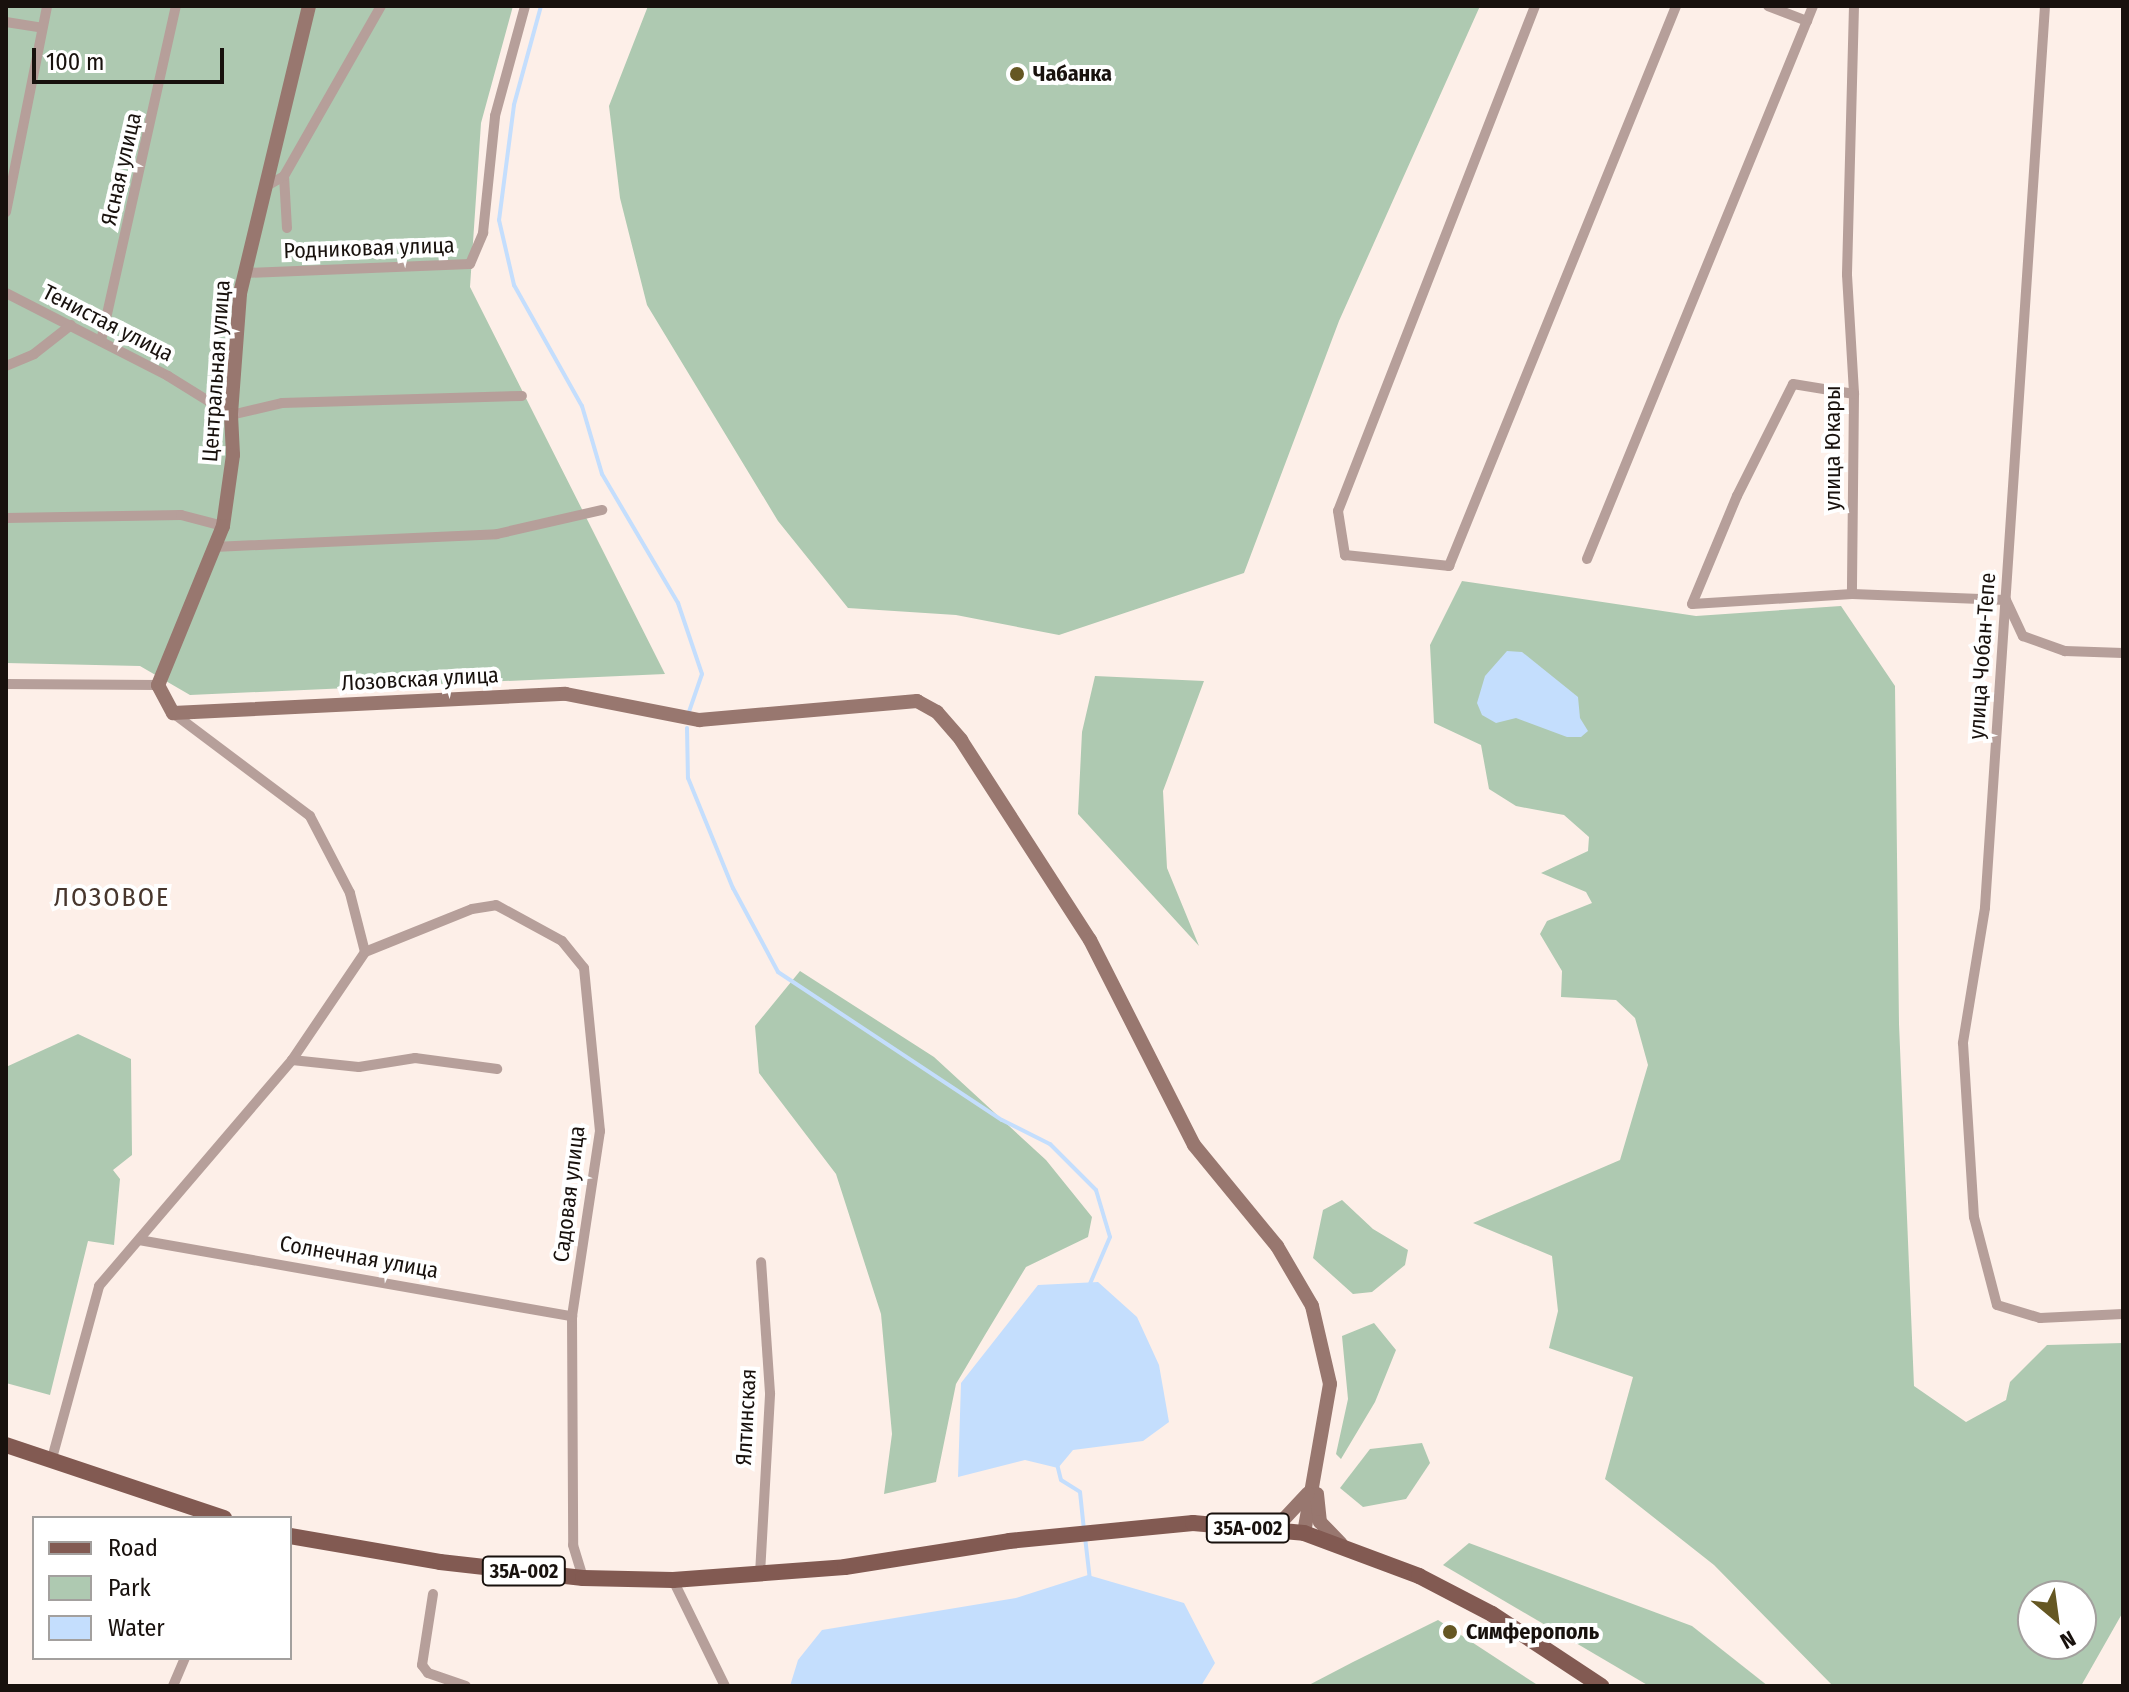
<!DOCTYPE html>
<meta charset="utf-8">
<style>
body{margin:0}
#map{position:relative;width:2129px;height:1692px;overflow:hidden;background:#fdefe8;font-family:"Fira Sans Condensed",sans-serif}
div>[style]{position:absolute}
.green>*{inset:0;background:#aec9b1}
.water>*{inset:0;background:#c4defd}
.stream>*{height:4px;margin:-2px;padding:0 2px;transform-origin:2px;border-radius:2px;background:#c4defd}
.street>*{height:10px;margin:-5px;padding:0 5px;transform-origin:5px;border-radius:5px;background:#b69f9a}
.secondary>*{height:14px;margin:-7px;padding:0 7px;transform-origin:7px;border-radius:7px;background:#98776f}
.primary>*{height:16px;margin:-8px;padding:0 8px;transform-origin:8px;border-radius:8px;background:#825a52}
.dots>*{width:22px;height:22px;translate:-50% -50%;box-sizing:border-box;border:4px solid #fff;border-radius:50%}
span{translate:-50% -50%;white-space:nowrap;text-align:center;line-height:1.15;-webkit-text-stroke:8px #fff;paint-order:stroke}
.shield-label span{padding:2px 6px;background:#fff;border:2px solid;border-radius:6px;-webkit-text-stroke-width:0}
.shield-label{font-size:20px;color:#18110d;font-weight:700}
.poi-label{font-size:22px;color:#18110d;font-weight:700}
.left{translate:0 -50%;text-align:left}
.street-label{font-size:22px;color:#18110d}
.quarter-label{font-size:26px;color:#47362d;letter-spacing:2px}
.frame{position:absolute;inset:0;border:8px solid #18110d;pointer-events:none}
.legend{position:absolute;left:32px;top:1516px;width:260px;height:144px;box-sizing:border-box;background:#fff;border:2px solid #a3a09e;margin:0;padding:10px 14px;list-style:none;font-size:24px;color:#18110d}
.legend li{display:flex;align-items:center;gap:16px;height:40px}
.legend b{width:40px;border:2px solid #a3a09e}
.north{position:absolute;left:2017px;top:1580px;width:80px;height:80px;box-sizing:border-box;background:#fff;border:2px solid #a3a09e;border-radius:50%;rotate:151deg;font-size:22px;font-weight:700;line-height:32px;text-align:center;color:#18110d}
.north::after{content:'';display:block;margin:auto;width:28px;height:36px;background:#655723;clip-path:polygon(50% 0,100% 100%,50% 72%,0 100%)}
.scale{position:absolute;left:32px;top:48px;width:192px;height:36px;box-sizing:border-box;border:4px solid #18110d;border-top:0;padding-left:10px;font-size:24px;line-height:28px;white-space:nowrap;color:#18110d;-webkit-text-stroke:6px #fff;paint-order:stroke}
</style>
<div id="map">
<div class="green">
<div style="clip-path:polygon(6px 6px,513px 6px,481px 123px,470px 287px,665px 674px,190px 695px,140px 666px,6px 663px)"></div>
<div style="clip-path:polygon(648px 6px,1480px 6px,1339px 321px,1244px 573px,1059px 635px,956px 615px,848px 608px,778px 521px,647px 305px,620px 198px,609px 106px)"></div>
<div style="clip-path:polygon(evenodd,1462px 581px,1696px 616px,1841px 606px,1895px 686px,1899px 1024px,1914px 1386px,1966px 1422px,2006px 1400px,2010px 1382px,2047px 1345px,2123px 1343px,2123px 1612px,2081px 1686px,1833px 1686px,1714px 1565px,1605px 1479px,1633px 1377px,1549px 1348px,1558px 1311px,1552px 1256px,1473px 1223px,1620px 1160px,1648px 1065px,1635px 1018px,1616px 1000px,1561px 997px,1562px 971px,1540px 934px,1547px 921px,1592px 903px,1586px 892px,1541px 873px,1588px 851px,1589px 837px,1564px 815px,1516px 806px,1489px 789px,1481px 745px,1434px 723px,1430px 645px,1462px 581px,2033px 1596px,2081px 1596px,2081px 1644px,2033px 1644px,2033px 1596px)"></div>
<div style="clip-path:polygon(1095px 676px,1204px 681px,1163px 791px,1167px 868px,1199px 946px,1078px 814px,1082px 732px)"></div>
<div style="clip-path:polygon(800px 971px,934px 1057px,1046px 1160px,1092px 1217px,1088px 1237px,1026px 1267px,985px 1335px,956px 1384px,936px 1482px,884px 1494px,892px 1434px,881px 1314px,836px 1174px,759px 1073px,755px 1026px)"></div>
<div style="clip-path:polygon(78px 1034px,131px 1059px,132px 1155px,113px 1170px,120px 1179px,114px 1245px,88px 1241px,50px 1395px,6px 1383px,6px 1067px)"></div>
<div style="clip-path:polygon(1342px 1200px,1373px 1229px,1408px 1250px,1405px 1265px,1372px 1292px,1353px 1294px,1313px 1258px,1323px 1210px)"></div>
<div style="clip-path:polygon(1374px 1323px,1396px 1350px,1375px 1402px,1341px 1459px,1336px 1454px,1348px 1399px,1342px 1336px)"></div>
<div style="clip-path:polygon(1422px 1443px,1430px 1463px,1406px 1499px,1363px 1507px,1340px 1488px,1370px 1449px)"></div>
<div style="clip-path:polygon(1469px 1543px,1692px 1626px,1768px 1686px,1649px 1686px,1443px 1565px)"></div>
<div style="clip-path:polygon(1438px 1620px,1539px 1686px,1307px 1686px,1353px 1662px)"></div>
</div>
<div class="water">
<div style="clip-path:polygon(1507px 651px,1522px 652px,1578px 697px,1580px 718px,1588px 731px,1581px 737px,1567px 737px,1516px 718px,1496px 723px,1482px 715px,1477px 703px,1485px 676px)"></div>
<div style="clip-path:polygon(1098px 1282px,1137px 1317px,1159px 1365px,1169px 1422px,1143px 1441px,1073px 1450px,1058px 1468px,1025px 1460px,958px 1477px,961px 1383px,1038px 1285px)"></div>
<div style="clip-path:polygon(1088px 1575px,1184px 1603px,1215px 1663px,1201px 1686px,790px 1686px,798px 1660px,822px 1630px,1016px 1598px)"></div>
</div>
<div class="stream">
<div style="left:541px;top:6px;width:103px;rotate:105.3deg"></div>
<div style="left:514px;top:105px;width:116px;rotate:97.4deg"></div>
<div style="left:499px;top:220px;width:67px;rotate:77deg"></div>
<div style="left:514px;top:285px;width:139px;rotate:60.7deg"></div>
<div style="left:582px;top:406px;width:71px;rotate:73.6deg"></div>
<div style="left:602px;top:474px;width:150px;rotate:59.5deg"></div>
<div style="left:678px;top:603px;width:75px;rotate:71.3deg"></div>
<div style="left:702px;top:674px;width:39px;rotate:109deg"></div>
<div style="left:687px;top:728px;width:50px;rotate:88.9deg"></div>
<div style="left:688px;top:778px;width:119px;rotate:67.8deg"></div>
<div style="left:733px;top:888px;width:95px;rotate:61.8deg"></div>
<div style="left:778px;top:972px;width:268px;rotate:33.5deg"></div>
<div style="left:1002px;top:1120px;width:54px;rotate:26.6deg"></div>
<div style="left:1050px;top:1144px;width:65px;rotate:45deg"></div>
<div style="left:1096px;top:1190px;width:49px;rotate:73.4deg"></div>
<div style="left:1110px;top:1237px;width:53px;rotate:113.2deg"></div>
<div style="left:1057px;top:1464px;width:16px;rotate:76deg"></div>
<div style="left:1061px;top:1480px;width:22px;rotate:32deg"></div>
<div style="left:1080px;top:1492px;width:36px;rotate:84deg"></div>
<div style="left:1085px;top:1537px;width:43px;rotate:83.4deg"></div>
</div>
<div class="street">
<div style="left:1535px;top:6px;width:542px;rotate:111.31deg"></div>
<div style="left:1338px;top:511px;width:45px;rotate:81deg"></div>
<div style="left:1345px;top:555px;width:105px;rotate:6deg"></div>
<div style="left:1449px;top:566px;width:604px;rotate:-67.93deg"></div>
<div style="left:1768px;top:6px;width:42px;rotate:21deg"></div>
<div style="left:1854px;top:6px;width:269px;rotate:91.5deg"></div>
<div style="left:1847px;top:275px;width:119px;rotate:86.6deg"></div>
<div style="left:1854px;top:394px;width:200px;rotate:90.6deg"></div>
<div style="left:1852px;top:594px;width:154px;rotate:2.2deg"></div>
<div style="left:2006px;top:600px;width:40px;rotate:65deg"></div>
<div style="left:2023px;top:636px;width:45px;rotate:19.7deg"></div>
<div style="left:2065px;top:651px;width:58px;rotate:2deg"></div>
<div style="left:2045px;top:6px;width:904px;rotate:93.81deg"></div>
<div style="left:1985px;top:908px;width:137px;rotate:99.3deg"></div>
<div style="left:1963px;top:1043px;width:174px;rotate:86.4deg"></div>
<div style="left:1974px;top:1217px;width:91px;rotate:75.4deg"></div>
<div style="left:1997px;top:1305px;width:45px;rotate:16.8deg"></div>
<div style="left:2040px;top:1318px;width:83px;rotate:-2.8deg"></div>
<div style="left:6px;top:22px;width:36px;rotate:9deg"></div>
<div style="left:284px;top:176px;width:52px;rotate:86.7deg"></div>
<div style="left:265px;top:187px;width:22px;rotate:-30deg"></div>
<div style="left:284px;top:176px;width:196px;rotate:-60.3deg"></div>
<div style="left:6px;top:212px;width:210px;rotate:-78.7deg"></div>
<div style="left:245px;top:273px;width:225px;rotate:-2.3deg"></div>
<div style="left:470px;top:264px;width:34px;rotate:-67deg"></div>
<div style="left:483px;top:233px;width:118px;rotate:-84.1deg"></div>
<div style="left:495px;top:116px;width:114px;rotate:-74.7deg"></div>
<div style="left:6px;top:293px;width:182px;rotate:27.1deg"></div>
<div style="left:168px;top:376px;width:74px;rotate:31.8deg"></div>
<div style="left:231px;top:415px;width:52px;rotate:-13.2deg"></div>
<div style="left:282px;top:403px;width:240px;rotate:-1.7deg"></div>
<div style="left:101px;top:341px;width:343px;rotate:-77.4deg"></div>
<div style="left:6px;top:366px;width:30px;rotate:-23deg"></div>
<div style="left:34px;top:354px;width:47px;rotate:-38.1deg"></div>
<div style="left:6px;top:518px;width:175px;rotate:-1deg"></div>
<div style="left:181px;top:515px;width:43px;rotate:14.7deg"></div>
<div style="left:214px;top:547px;width:283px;rotate:-2.6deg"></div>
<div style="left:497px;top:534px;width:108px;rotate:-12.9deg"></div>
<div style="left:1587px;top:559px;width:597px;rotate:-67.77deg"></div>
<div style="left:1852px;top:594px;width:160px;rotate:176.4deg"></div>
<div style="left:1692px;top:604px;width:117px;rotate:-67.4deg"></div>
<div style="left:1737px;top:496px;width:125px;rotate:-63.4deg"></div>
<div style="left:1793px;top:384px;width:62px;rotate:9.3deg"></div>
<div style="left:6px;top:684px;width:152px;rotate:0.4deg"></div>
<div style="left:365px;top:952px;width:115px;rotate:-21.9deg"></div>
<div style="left:472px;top:909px;width:24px;rotate:-9deg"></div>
<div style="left:496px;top:905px;width:75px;rotate:28.6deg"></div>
<div style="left:562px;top:941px;width:35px;rotate:51deg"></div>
<div style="left:584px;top:968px;width:164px;rotate:84.4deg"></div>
<div style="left:600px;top:1131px;width:187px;rotate:98.6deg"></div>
<div style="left:572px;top:1316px;width:229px;rotate:89.7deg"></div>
<div style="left:573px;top:1545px;width:34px;rotate:73deg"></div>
<div style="left:292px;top:1060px;width:67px;rotate:6deg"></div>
<div style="left:359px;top:1067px;width:57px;rotate:-9.1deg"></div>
<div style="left:415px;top:1058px;width:83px;rotate:7.6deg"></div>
<div style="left:139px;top:1240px;width:440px;rotate:10deg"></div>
<div style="left:51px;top:1462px;width:182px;rotate:-74.7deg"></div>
<div style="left:99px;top:1286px;width:297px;rotate:-49.5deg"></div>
<div style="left:292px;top:1060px;width:130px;rotate:-55.9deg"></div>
<div style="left:365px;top:952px;width:61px;rotate:-104.3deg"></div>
<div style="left:350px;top:893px;width:87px;rotate:-117.5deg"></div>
<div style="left:310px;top:816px;width:171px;rotate:-143.1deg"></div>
<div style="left:760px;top:1574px;width:181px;rotate:-86.8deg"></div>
<div style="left:770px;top:1393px;width:131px;rotate:-93.9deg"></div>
<div style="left:673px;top:1580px;width:118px;rotate:63.9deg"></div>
<div style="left:433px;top:1594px;width:72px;rotate:98.8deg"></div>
<div style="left:422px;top:1665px;width:10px;rotate:53deg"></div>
<div style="left:428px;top:1673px;width:40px;rotate:18.9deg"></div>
<div style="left:173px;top:1686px;width:30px;rotate:-67deg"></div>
</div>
<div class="secondary">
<div style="left:309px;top:6px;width:296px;rotate:103.5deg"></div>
<div style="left:240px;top:294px;width:121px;rotate:94.3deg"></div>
<div style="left:231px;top:415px;width:40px;rotate:87.1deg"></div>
<div style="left:233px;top:455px;width:72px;rotate:98deg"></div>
<div style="left:223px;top:526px;width:172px;rotate:112.2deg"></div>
<div style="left:158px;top:685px;width:32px;rotate:62deg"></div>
<div style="left:173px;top:713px;width:393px;rotate:-2.8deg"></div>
<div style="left:566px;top:694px;width:136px;rotate:11.1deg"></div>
<div style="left:699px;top:720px;width:219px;rotate:-5deg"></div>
<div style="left:917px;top:701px;width:23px;rotate:29deg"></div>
<div style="left:937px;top:712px;width:37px;rotate:49deg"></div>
<div style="left:961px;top:740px;width:238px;rotate:57.2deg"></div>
<div style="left:1090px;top:940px;width:230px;rotate:63.1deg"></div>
<div style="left:1194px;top:1145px;width:131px;rotate:50.6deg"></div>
<div style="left:1277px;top:1246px;width:69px;rotate:59.7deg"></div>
<div style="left:1312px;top:1306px;width:80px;rotate:77deg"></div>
<div style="left:1330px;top:1384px;width:151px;rotate:99.9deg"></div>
<div style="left:1317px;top:1494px;width:28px;rotate:84deg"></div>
<div style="left:1320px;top:1522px;width:30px;rotate:46deg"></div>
<div style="left:1258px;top:1527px;width:27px;rotate:-17deg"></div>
<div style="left:1284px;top:1519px;width:35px;rotate:-47deg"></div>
</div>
<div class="primary">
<div style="left:6px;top:1445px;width:230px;rotate:18.5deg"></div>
<div style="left:290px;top:1536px;width:152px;rotate:9.8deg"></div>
<div style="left:440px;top:1562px;width:144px;rotate:6.4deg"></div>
<div style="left:583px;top:1578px;width:90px;rotate:1.3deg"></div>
<div style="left:673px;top:1580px;width:172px;rotate:-4.3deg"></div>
<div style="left:845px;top:1567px;width:166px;rotate:-9deg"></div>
<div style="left:1009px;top:1541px;width:185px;rotate:-5.6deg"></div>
<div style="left:1193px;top:1523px;width:111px;rotate:5.1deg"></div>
<div style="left:1304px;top:1533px;width:123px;rotate:20.5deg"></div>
<div style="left:1419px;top:1576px;width:82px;rotate:27.5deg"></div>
<div style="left:1492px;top:1614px;width:131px;rotate:33.4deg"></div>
</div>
<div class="dots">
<div style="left:1017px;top:74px;background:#655723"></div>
<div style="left:1450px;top:1632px;background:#655723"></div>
</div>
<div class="shield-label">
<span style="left:1248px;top:1528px">35А-002</span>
<span style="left:524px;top:1571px">35А-002</span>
</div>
<div class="poi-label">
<span class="left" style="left:1033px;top:74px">Чабанка</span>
<span class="left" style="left:1466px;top:1632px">Симферополь</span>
</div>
<div class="street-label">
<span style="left:121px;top:169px;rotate:-77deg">Ясная улица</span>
<span style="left:369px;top:248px;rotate:-2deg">Родниковая улица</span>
<span style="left:108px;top:323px;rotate:27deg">Тенистая улица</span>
<span style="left:216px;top:371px;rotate:-86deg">Центральная улица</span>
<span style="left:1833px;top:448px;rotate:-90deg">улица Юкары</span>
<span style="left:1982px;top:656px;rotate:-86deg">улица Чобан-Тепе</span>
<span style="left:420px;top:679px;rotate:-3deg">Лозовская улица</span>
<span style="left:569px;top:1194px;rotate:-83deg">Садовая улица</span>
<span style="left:359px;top:1257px;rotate:10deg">Солнечная улица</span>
<span style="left:746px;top:1417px;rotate:-87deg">Ялтинская</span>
</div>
<div class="quarter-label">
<span style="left:112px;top:898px">ЛОЗОВОЕ</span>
</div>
<div class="frame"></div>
<ul class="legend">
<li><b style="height:10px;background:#825a52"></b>Road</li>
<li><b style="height:22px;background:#aec9b1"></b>Park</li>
<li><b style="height:22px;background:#c4defd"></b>Water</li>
</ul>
<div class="north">N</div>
<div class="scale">100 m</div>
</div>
